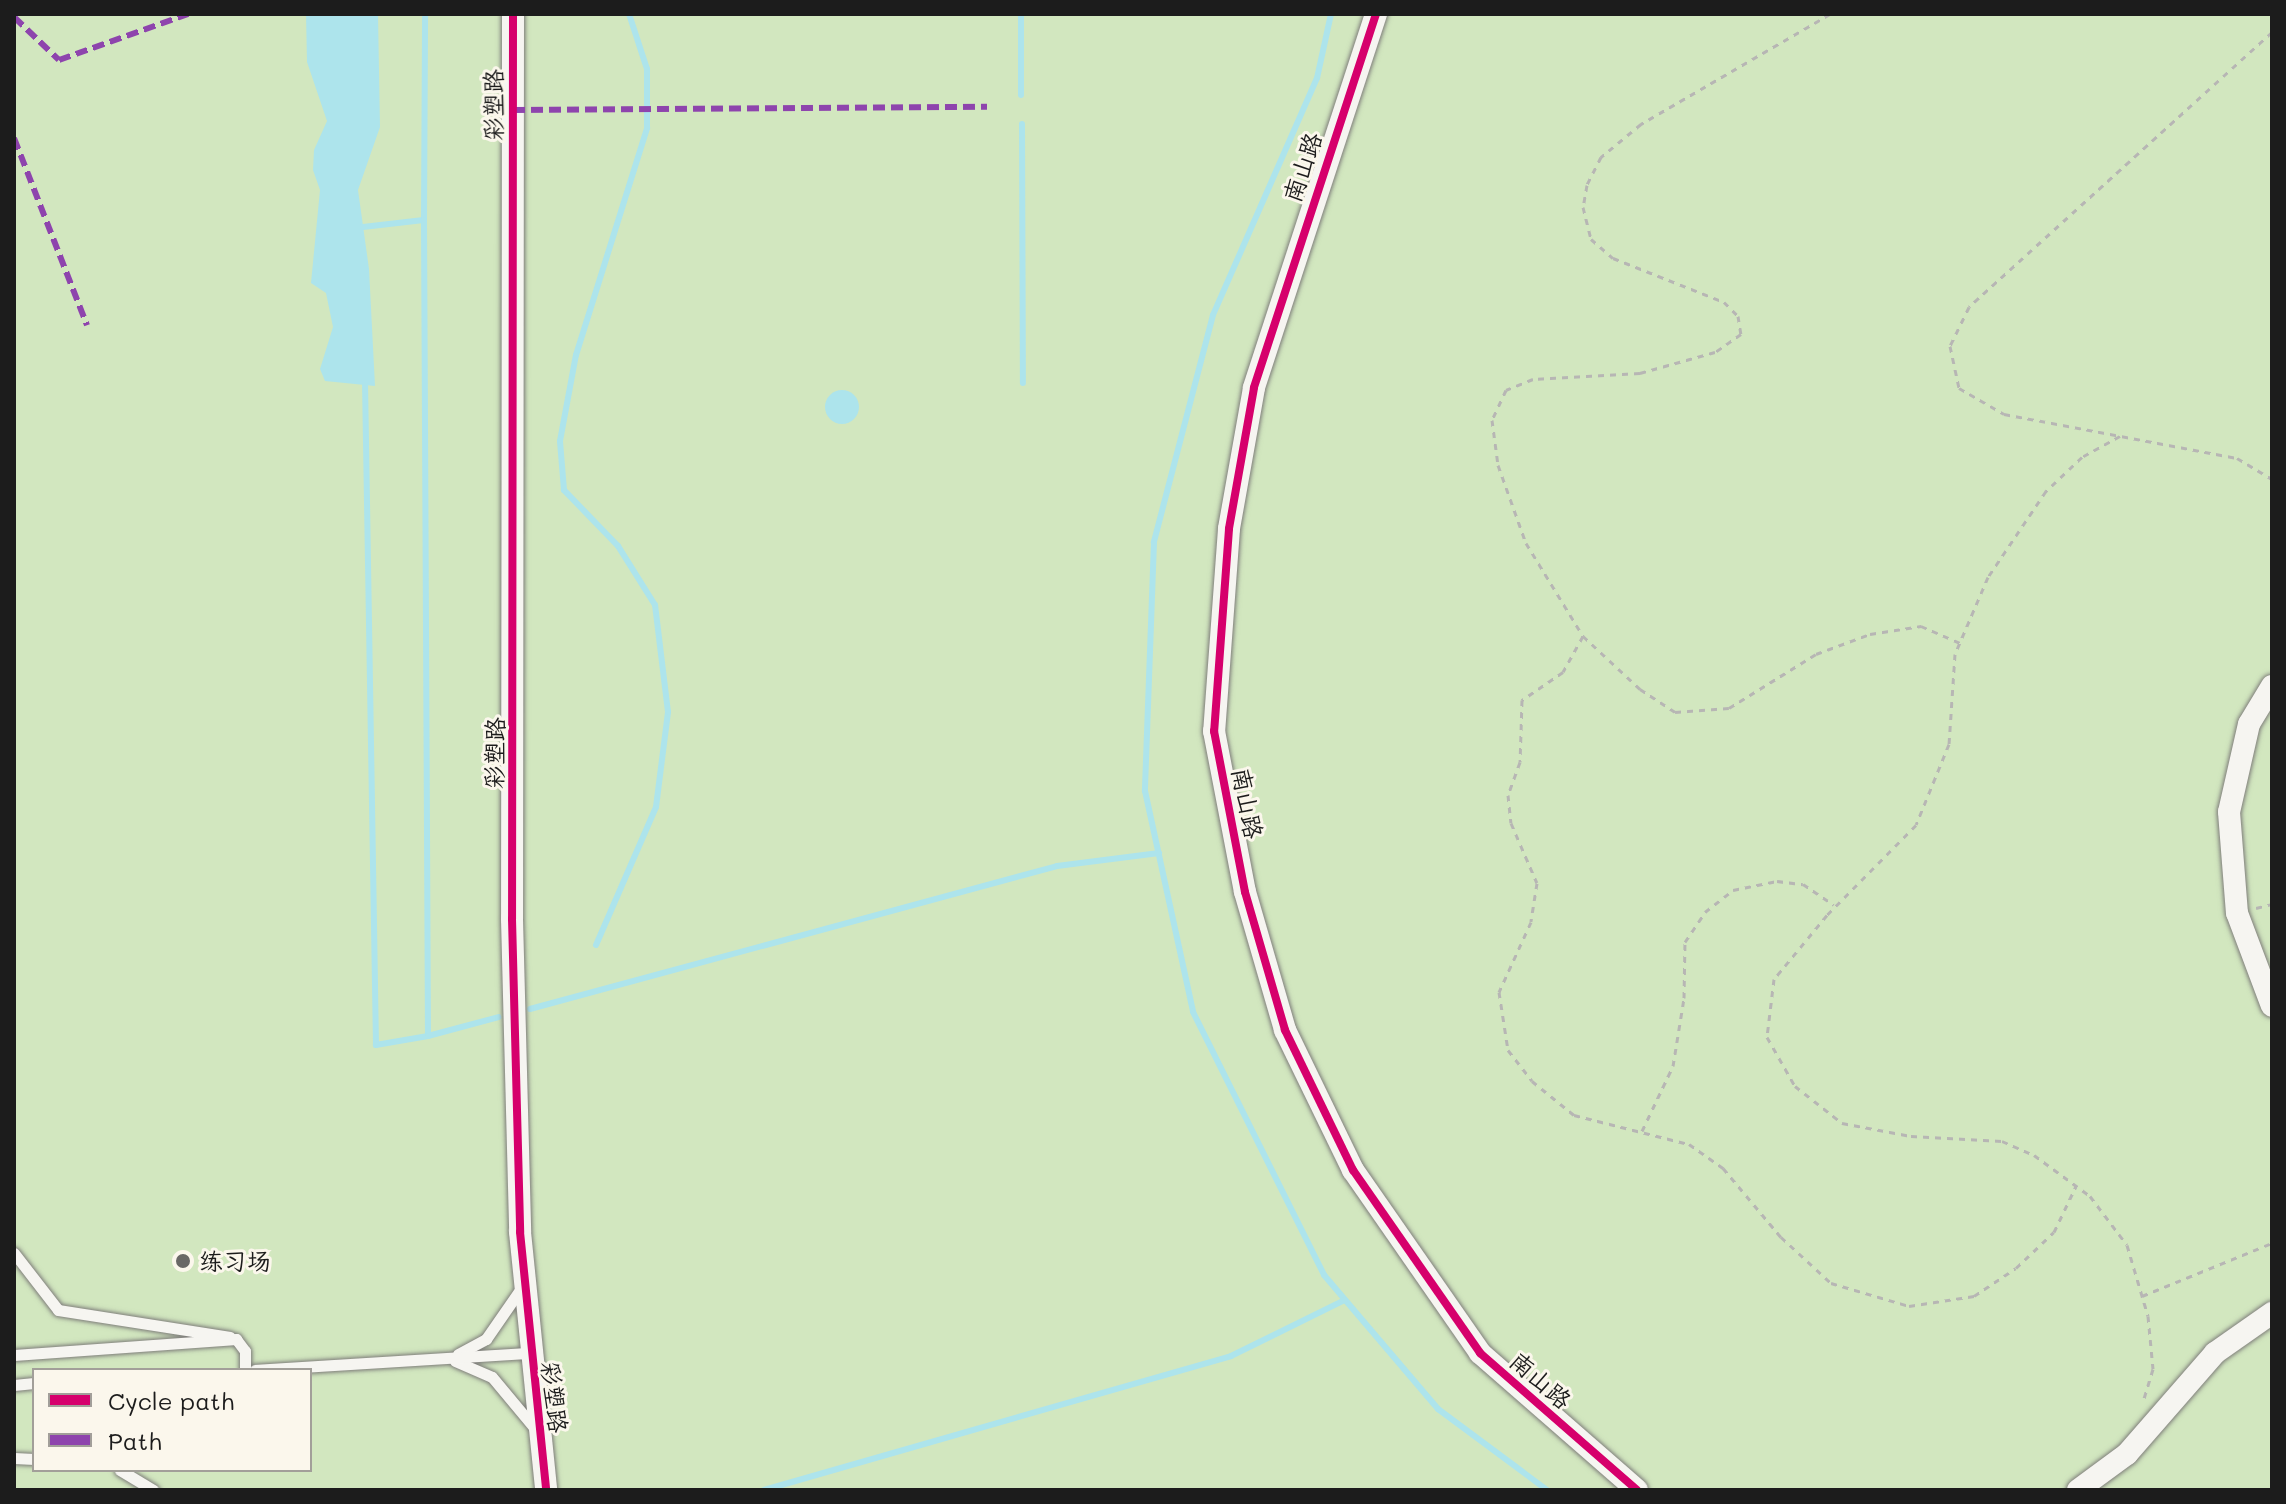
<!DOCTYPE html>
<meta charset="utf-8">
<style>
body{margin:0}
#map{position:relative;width:2286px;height:1504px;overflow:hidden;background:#f8f6f0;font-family:Mali,"LXGW WenKai TC",sans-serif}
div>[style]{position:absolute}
.green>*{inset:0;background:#d2e7bf}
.water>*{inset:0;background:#ade4ec}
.round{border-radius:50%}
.stream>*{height:6px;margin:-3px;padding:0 3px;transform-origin:3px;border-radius:3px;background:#ade4ec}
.path>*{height:3px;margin-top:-1.5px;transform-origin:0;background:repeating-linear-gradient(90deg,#b7b6b4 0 6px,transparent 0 12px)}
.roads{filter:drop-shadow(0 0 2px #7f7e7b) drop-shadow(0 0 2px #7f7e7b)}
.service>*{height:11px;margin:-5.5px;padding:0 5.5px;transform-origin:5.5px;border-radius:5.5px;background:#f6f5f1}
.minor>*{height:22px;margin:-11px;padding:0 11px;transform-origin:11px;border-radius:11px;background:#f6f5f1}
.quiet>*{height:6px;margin-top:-3px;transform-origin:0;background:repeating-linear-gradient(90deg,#8e44ad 0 12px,transparent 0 18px)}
.cycleway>*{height:8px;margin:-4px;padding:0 4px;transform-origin:4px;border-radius:4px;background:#d6006c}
.dots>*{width:22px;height:22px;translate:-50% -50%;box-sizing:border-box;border:4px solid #fbf7ec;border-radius:50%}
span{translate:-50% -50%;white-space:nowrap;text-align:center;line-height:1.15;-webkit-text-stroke:6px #fbf7ec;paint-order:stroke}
.street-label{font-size:24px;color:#1c1c1c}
.poi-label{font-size:24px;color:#1c1c1c}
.left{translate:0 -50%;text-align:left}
.frame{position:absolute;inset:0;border:16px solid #1c1c1c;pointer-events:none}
.legend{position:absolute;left:32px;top:1368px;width:280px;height:104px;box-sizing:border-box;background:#fbf7ec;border:2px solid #a29f99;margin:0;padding:10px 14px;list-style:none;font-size:24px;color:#1c1c1c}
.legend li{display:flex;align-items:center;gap:16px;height:40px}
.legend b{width:40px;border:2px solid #a29f99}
</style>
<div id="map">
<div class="green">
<div style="clip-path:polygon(evenodd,14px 14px,2272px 14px,2272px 1490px,14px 1490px,14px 14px,34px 1370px,310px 1370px,310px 1470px,34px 1470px,34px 1370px)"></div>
</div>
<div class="water">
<div style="clip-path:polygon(306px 14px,378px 14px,380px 127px,358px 190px,369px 269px,375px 386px,325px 381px,320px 369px,333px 327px,326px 293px,311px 283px,320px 190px,313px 170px,314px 150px,327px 121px,307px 62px)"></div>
<div class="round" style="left:825px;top:390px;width:34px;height:34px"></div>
</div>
<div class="stream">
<div style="left:1021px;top:14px;width:81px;rotate:90deg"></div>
<div style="left:1331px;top:14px;width:66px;rotate:102.3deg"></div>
<div style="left:1317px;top:78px;width:259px;rotate:113.7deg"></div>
<div style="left:1213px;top:315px;width:235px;rotate:104.6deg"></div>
<div style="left:1154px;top:542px;width:249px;rotate:92.1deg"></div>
<div style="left:1145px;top:791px;width:226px;rotate:77.7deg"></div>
<div style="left:1193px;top:1012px;width:294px;rotate:63.5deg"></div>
<div style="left:1324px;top:1275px;width:176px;rotate:49.6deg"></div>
<div style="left:1438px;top:1409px;width:136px;rotate:36.6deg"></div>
<div style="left:1022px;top:124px;width:259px;rotate:89.8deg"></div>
<div style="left:424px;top:220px;width:206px;rotate:-89.7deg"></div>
<div style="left:363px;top:227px;width:61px;rotate:-6.5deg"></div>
<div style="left:424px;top:220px;width:816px;rotate:89.72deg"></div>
<div style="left:428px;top:1036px;width:53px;rotate:170.2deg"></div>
<div style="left:376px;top:1045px;width:660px;rotate:-90.95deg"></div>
<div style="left:596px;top:945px;width:150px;rotate:-66.5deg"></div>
<div style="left:656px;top:807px;width:96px;rotate:-82.8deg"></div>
<div style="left:668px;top:712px;width:108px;rotate:-96.9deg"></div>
<div style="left:655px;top:605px;width:70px;rotate:-122.1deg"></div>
<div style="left:618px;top:546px;width:78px;rotate:-134deg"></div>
<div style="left:564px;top:490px;width:49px;rotate:-94.7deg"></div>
<div style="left:560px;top:441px;width:87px;rotate:-79.5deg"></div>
<div style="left:576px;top:355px;width:238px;rotate:-72.6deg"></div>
<div style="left:647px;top:128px;width:59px;rotate:-90deg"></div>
<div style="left:647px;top:69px;width:58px;rotate:-108.1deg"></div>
<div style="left:530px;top:1009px;width:546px;rotate:-15.18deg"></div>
<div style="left:1057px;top:866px;width:103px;rotate:-7.3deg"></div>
<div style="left:428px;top:1036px;width:73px;rotate:-15deg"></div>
<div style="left:764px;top:1490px;width:486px;rotate:-16deg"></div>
<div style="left:1231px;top:1356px;width:127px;rotate:-26.2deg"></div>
</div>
<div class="path">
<div style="left:1830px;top:14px;width:219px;rotate:149.8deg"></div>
<div style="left:1641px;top:124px;width:52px;rotate:140.5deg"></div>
<div style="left:1601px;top:157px;width:31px;rotate:117deg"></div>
<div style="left:1587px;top:185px;width:22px;rotate:100deg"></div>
<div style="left:1583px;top:207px;width:33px;rotate:76deg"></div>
<div style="left:1591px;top:239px;width:29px;rotate:41deg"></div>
<div style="left:1613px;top:258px;width:119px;rotate:21.6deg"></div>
<div style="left:1724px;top:302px;width:20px;rotate:45deg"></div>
<div style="left:1738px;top:316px;width:18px;rotate:81deg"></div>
<div style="left:1741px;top:334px;width:32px;rotate:145deg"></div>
<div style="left:1715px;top:352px;width:78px;rotate:164.4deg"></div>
<div style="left:1640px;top:373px;width:107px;rotate:176.8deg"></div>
<div style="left:1533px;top:379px;width:29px;rotate:158deg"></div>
<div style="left:1506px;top:390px;width:33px;rotate:115deg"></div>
<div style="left:1492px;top:420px;width:45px;rotate:82.4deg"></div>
<div style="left:1498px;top:465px;width:83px;rotate:70.3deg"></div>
<div style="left:1526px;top:543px;width:109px;rotate:58.5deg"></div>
<div style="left:1583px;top:636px;width:78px;rotate:42.9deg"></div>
<div style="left:1640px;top:689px;width:42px;rotate:33.3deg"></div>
<div style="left:1675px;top:712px;width:54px;rotate:-4.2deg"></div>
<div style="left:1729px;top:708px;width:102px;rotate:-31.8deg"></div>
<div style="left:1816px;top:654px;width:58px;rotate:-20.3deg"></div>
<div style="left:1870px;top:634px;width:52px;rotate:-8.9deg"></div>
<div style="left:1921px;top:626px;width:43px;rotate:23.6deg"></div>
<div style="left:2272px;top:32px;width:409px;rotate:137.8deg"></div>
<div style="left:1969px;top:307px;width:43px;rotate:116deg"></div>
<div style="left:1950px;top:346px;width:43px;rotate:77.9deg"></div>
<div style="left:1959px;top:388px;width:52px;rotate:30deg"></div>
<div style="left:2004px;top:414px;width:237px;rotate:10.7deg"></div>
<div style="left:2237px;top:458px;width:41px;rotate:31deg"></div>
<div style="left:2120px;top:436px;width:43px;rotate:151.1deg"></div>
<div style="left:2082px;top:457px;width:50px;rotate:136.6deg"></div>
<div style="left:2046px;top:491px;width:104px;rotate:124deg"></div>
<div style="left:1988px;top:577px;width:84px;rotate:113.2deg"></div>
<div style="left:1955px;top:654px;width:90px;rotate:93.8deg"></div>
<div style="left:1949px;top:744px;width:87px;rotate:112.2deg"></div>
<div style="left:1916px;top:825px;width:127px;rotate:134.7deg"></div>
<div style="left:1827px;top:915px;width:83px;rotate:129.6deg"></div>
<div style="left:1774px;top:979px;width:58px;rotate:96.9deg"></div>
<div style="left:1767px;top:1037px;width:56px;rotate:60.3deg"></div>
<div style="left:1795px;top:1086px;width:60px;rotate:38.2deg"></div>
<div style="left:1842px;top:1123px;width:70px;rotate:10.7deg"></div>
<div style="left:1911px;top:1136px;width:91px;rotate:3.1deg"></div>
<div style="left:2002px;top:1141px;width:35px;rotate:24deg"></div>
<div style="left:2034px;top:1155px;width:69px;rotate:36.2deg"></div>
<div style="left:2090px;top:1196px;width:61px;rotate:52.9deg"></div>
<div style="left:2127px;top:1245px;width:74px;rotate:73.5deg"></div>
<div style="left:2148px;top:1316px;width:53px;rotate:84.6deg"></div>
<div style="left:2153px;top:1369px;width:34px;rotate:107deg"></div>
<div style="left:1583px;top:636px;width:41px;rotate:119.1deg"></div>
<div style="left:1563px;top:672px;width:50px;rotate:145.7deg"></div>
<div style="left:1522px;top:700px;width:62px;rotate:91.8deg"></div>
<div style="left:1520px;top:762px;width:35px;rotate:110deg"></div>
<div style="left:1508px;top:795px;width:28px;rotate:84deg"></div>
<div style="left:1511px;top:823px;width:65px;rotate:66.6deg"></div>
<div style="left:1537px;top:883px;width:39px;rotate:99deg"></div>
<div style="left:1531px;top:922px;width:77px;rotate:114.6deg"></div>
<div style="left:1499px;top:992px;width:59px;rotate:81.2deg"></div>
<div style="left:1508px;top:1050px;width:39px;rotate:52deg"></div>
<div style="left:1532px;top:1081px;width:54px;rotate:39deg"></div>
<div style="left:1574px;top:1115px;width:119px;rotate:14.2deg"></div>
<div style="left:1689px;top:1144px;width:42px;rotate:35.2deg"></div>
<div style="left:1723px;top:1168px;width:90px;rotate:50deg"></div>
<div style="left:1781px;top:1237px;width:68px;rotate:42.6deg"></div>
<div style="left:1831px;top:1283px;width:81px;rotate:16.4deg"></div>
<div style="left:1909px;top:1306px;width:66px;rotate:-8.7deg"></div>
<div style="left:1974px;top:1296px;width:50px;rotate:-33.7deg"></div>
<div style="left:2016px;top:1268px;width:52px;rotate:-43.5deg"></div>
<div style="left:2054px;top:1232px;width:51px;rotate:-64.4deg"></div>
<div style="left:2256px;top:908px;width:16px;rotate:-14deg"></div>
<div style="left:1642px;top:1131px;width:72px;rotate:-64.5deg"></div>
<div style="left:1673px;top:1066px;width:69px;rotate:-80.8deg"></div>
<div style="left:1684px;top:998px;width:56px;rotate:-89deg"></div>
<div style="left:1685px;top:942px;width:36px;rotate:-56deg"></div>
<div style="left:1705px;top:912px;width:36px;rotate:-38deg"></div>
<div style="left:1733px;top:890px;width:45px;rotate:-11.6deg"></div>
<div style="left:1777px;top:881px;width:26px;rotate:7deg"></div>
<div style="left:1803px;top:884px;width:37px;rotate:34deg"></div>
<div style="left:2142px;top:1296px;width:140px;rotate:-22.2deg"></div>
</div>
<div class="roads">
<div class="service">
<div style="left:14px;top:1253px;width:72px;rotate:52.3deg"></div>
<div style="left:58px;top:1310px;width:174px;rotate:8.9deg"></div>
<div style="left:458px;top:1354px;width:32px;rotate:-28deg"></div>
<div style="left:486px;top:1339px;width:63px;rotate:-55.3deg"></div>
<div style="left:14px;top:1355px;width:223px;rotate:-4.1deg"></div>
<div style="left:236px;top:1339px;width:15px;rotate:53deg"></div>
<div style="left:245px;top:1351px;width:19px;rotate:90deg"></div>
<div style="left:455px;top:1361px;width:40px;rotate:23.4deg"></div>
<div style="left:492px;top:1377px;width:70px;rotate:50.2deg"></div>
<div style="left:255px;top:1370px;width:275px;rotate:-3.6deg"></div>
<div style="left:14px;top:1385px;width:20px;rotate:-6deg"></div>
<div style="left:14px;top:1458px;width:20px;rotate:3deg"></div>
<div style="left:120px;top:1470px;width:39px;rotate:31deg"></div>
</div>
<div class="minor">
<div style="left:513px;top:14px;width:905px;rotate:90.06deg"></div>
<div style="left:512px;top:919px;width:313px;rotate:88.5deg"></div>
<div style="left:520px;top:1232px;width:259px;rotate:84.2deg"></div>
<div style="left:1376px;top:14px;width:393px;rotate:108.1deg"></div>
<div style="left:1254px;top:388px;width:143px;rotate:100.1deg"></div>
<div style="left:1229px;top:529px;width:203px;rotate:94.2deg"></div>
<div style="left:1214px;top:731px;width:164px;rotate:79.1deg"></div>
<div style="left:1245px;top:892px;width:144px;rotate:73.8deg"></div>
<div style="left:1285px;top:1030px;width:156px;rotate:64.1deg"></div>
<div style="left:1353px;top:1170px;width:223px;rotate:55.2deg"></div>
<div style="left:1480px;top:1353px;width:208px;rotate:41.1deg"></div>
<div style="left:2272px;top:686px;width:44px;rotate:121.2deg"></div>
<div style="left:2249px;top:724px;width:90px;rotate:102.8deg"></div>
<div style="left:2229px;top:812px;width:101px;rotate:85.5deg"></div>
<div style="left:2237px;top:913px;width:99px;rotate:69.4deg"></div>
<div style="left:2078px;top:1490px;width:61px;rotate:-36.3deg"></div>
<div style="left:2127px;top:1454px;width:134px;rotate:-48.9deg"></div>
<div style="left:2215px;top:1353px;width:70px;rotate:-35.1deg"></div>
</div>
</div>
<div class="quiet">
<div style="left:14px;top:17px;width:62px;rotate:43.7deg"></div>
<div style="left:59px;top:60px;width:137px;rotate:-19.6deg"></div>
<div style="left:513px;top:110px;width:474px;rotate:-0.4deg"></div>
<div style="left:14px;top:138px;width:201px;rotate:68.7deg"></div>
</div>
<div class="cycleway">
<div style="left:513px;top:14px;width:905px;rotate:90.06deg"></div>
<div style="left:512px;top:919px;width:313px;rotate:88.5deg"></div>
<div style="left:520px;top:1232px;width:259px;rotate:84.2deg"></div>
<div style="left:1376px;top:14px;width:393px;rotate:108.1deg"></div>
<div style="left:1254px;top:388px;width:143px;rotate:100.1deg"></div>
<div style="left:1229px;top:529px;width:203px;rotate:94.2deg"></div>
<div style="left:1214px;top:731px;width:164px;rotate:79.1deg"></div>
<div style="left:1245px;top:892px;width:144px;rotate:73.8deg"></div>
<div style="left:1285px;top:1030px;width:156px;rotate:64.1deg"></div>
<div style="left:1353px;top:1170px;width:223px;rotate:55.2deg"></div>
<div style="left:1480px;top:1353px;width:208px;rotate:41.1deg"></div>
</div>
<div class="dots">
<div style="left:183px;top:1261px;background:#696866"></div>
</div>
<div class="street-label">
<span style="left:493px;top:105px;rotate:-90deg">彩塑路</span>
<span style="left:1302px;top:167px;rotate:-71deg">南山路</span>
<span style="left:494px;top:753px;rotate:-89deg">彩塑路</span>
<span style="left:1248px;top:803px;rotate:79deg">南山路</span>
<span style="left:1541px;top:1380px;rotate:41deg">南山路</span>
<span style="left:555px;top:1397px;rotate:83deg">彩塑路</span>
</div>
<div class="poi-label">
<span class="left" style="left:199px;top:1261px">练习场</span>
</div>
<div class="frame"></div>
<ul class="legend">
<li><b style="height:10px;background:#d6006c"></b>Cycle path</li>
<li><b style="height:10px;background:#8e44ad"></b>Path</li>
</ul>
</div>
